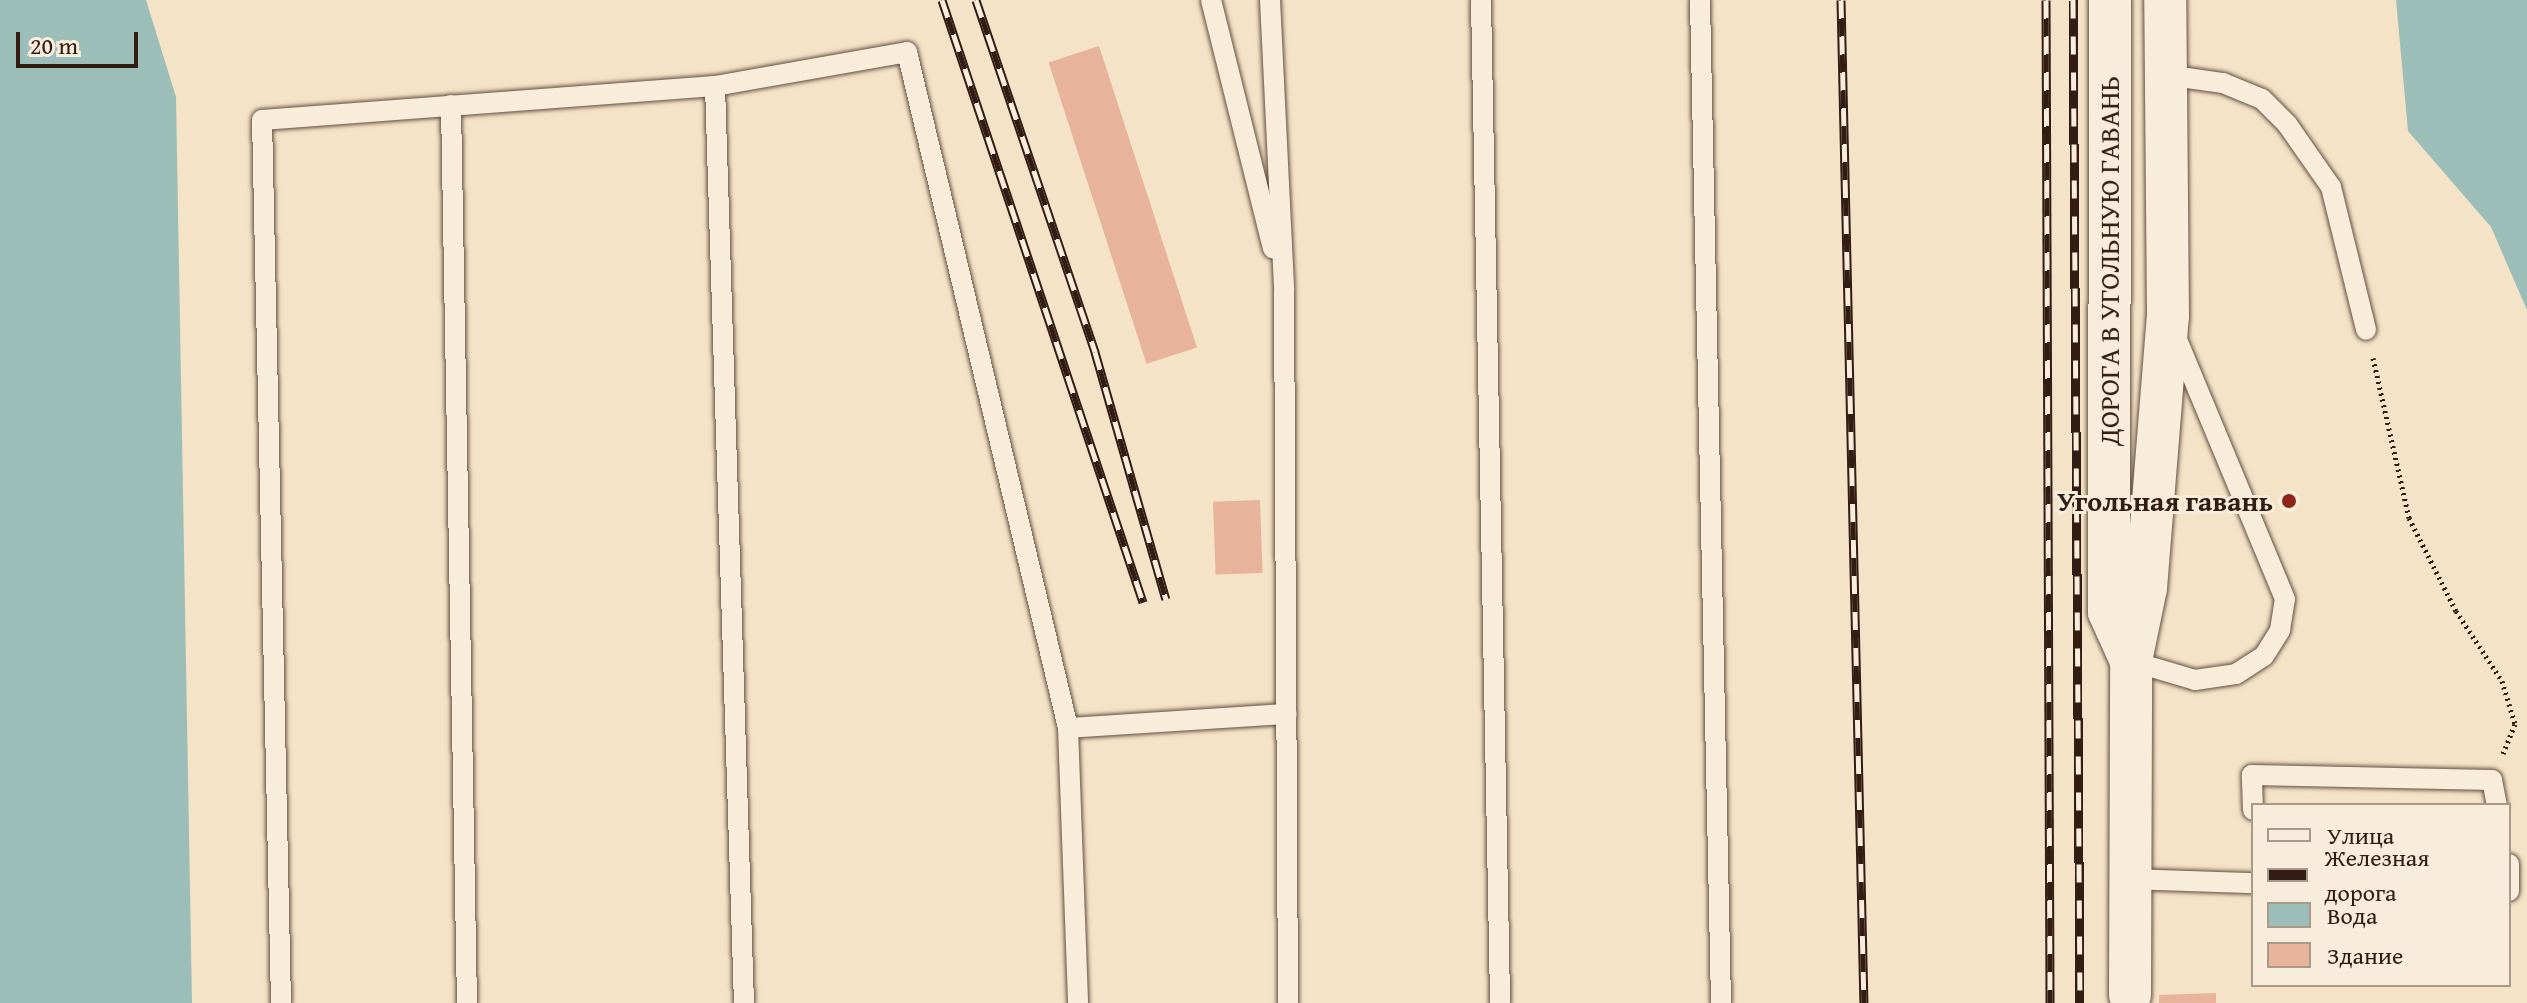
<!DOCTYPE html>
<meta charset="utf-8">
<style>
body{margin:0}
#map{position:relative;width:2527px;height:1003px;overflow:hidden;background:#f4e3c6;font-family:"Gentium Book Plus",serif}
div>[style]{position:absolute}
.water>*{inset:0;background:#9cbeb8}
.building>*{inset:0;background:#e7b39a;transform-origin:0 0}
.path>*{height:5px;margin-top:-2.5px;transform-origin:0;background:repeating-linear-gradient(90deg,#321c14 0 2px,transparent 0 6px)}
.roads{filter:drop-shadow(0 0 2px #624e40) drop-shadow(0 0 2px #624e40)}
.service>*{height:20px;margin:-10px;padding:0 10px;transform-origin:10px;border-radius:10px;background:#f8edda}
.minor>*{height:42px;margin:-21px;padding:0 21px;transform-origin:21px;border-radius:21px;background:#f8edda}
.rail>*{height:9px;margin-top:-4.5px;transform-origin:0;background:repeating-linear-gradient(90deg,#f8edda 0 18px,#321c14 0 36px);box-sizing:border-box;border-block:2px solid #321c14}
.dots>*{width:22px;height:22px;translate:-50% -50%;box-sizing:border-box;border:4px solid #f8edda;border-radius:50%}
span{translate:-50% -50%;white-space:nowrap;text-align:center;line-height:1.15;-webkit-text-stroke:6px #f8edda;paint-order:stroke}
.street-label{font-size:28px;color:#321c14}
.poi-label{font-size:28px;color:#321c14;font-weight:700}
.right{translate:-100% -50%;text-align:right}
.legend{position:absolute;left:2251px;top:803px;width:260px;height:184px;box-sizing:border-box;background:#f8edda;border:2px solid #a9998b;margin:0;padding:10px 14px;list-style:none;font-size:24px;color:#321c14}
.legend li{display:flex;align-items:center;gap:16px;height:40px}
.legend b{width:40px;border:2px solid #a9998b}
.scale{position:absolute;left:16px;top:32px;width:122px;height:36px;box-sizing:border-box;border:4px solid #321c14;border-top:0;padding-left:10px;font-size:24px;line-height:28px;white-space:nowrap;color:#321c14;-webkit-text-stroke:6px #f8edda;paint-order:stroke}
</style>
<div id="map">
<div class="water">
<div style="clip-path:polygon(0 0,146px 0,176px 97px,192px 1003px,0 1003px)"></div>
<div style="clip-path:polygon(2396px 0,2527px 0,2527px 310px,2491px 227px,2408px 131px)"></div>
</div>
<div class="building">
<div style="left:1099px;top:46px;width:317px;height:53px;rotate:72deg"></div>
<div style="left:1260px;top:500px;width:73px;height:47px;rotate:88deg"></div>
<div style="clip-path:polygon(2216px 993px,2216px 1003px,2159px 1003px,2159px 995px)"></div>
</div>
<div class="path">
<div style="left:2373px;top:358px;width:164px;rotate:77.3deg"></div>
<div style="left:2409px;top:518px;width:104px;rotate:63.2deg"></div>
<div style="left:2456px;top:611px;width:84px;rotate:56.7deg"></div>
<div style="left:2502px;top:681px;width:45px;rotate:73.2deg"></div>
<div style="left:2515px;top:724px;width:32px;rotate:112deg"></div>
</div>
<div class="roads">
<div class="service">
<div style="left:1211px;top:0;width:256px;rotate:76deg"></div>
<div style="left:1270px;top:0;width:291px;rotate:87.2deg"></div>
<div style="left:1284px;top:291px;width:712px;rotate:89.68deg"></div>
<div style="left:1481px;top:0;width:1003px;rotate:88.91deg"></div>
<div style="left:1700px;top:0;width:1003px;rotate:88.8deg"></div>
<div style="left:2166px;top:75px;width:58px;rotate:8deg"></div>
<div style="left:2223px;top:83px;width:42px;rotate:22.3deg"></div>
<div style="left:2262px;top:99px;width:35px;rotate:45deg"></div>
<div style="left:2287px;top:124px;width:77px;rotate:55.1deg"></div>
<div style="left:2331px;top:187px;width:147px;rotate:76.2deg"></div>
<div style="left:715px;top:86px;width:917px;rotate:88.19deg"></div>
<div style="left:451px;top:105px;width:898px;rotate:88.98deg"></div>
<div style="left:2131px;top:661px;width:67px;rotate:16.5deg"></div>
<div style="left:2195px;top:680px;width:41px;rotate:-8.3deg"></div>
<div style="left:2236px;top:674px;width:33px;rotate:-33deg"></div>
<div style="left:2264px;top:656px;width:31px;rotate:-58deg"></div>
<div style="left:2280px;top:630px;width:31px;rotate:-81deg"></div>
<div style="left:2285px;top:599px;width:284px;rotate:-112.6deg"></div>
<div style="left:1068px;top:728px;width:219px;rotate:-3.7deg"></div>
<div style="left:2253px;top:810px;width:35px;rotate:-92deg"></div>
<div style="left:2252px;top:775px;width:240px;rotate:1.2deg"></div>
<div style="left:2492px;top:780px;width:25px;rotate:79deg"></div>
<div style="left:2509px;top:864px;width:27px;rotate:90deg"></div>
<div style="left:2130px;top:879px;width:123px;rotate:1.9deg"></div>
<div style="left:281px;top:1003px;width:883px;rotate:-91.23deg"></div>
<div style="left:262px;top:120px;width:454px;rotate:-4.3deg"></div>
<div style="left:715px;top:86px;width:195px;rotate:-10deg"></div>
<div style="left:907px;top:52px;width:695px;rotate:76.6deg"></div>
<div style="left:1068px;top:728px;width:275px;rotate:87.9deg"></div>
</div>
<div class="minor">
<div style="left:2110px;top:0;width:612px;rotate:90.09deg"></div>
<div style="left:2109px;top:612px;width:54px;rotate:65.8deg"></div>
<div style="left:2130px;top:995px;width:334px;rotate:-89.8deg"></div>
<div style="left:2131px;top:661px;width:75px;rotate:-78.4deg"></div>
<div style="left:2146px;top:588px;width:273px;rotate:-85.4deg"></div>
<div style="left:2168px;top:316px;width:316px;rotate:-90.5deg"></div>
</div>
</div>
<div class="rail">
<div style="left:942px;top:0;width:635px;rotate:71.54deg"></div>
<div style="left:976px;top:0;width:372px;rotate:71.3deg"></div>
<div style="left:1095px;top:352px;width:257px;rotate:74deg"></div>
<div style="left:1841px;top:0;width:1003px;rotate:88.69deg"></div>
<div style="left:2046px;top:0;width:1003px;rotate:89.77deg"></div>
<div style="left:2073px;top:0;width:1003px;rotate:89.6deg"></div>
</div>
<div class="dots">
<div style="left:2289px;top:501px;background:#8f2418"></div>
</div>
<div class="street-label">
<span style="left:2109px;top:261px;rotate:-90deg">ДОРОГА В УГОЛЬНУЮ ГАВАНЬ</span>
</div>
<div class="poi-label">
<span class="right" style="left:2273px;top:501px">Угольная гавань</span>
</div>
<ul class="legend">
<li><b style="height:10px;background:#f8edda"></b>Улица</li>
<li><b style="height:10px;background:#321c14"></b>Железная дорога</li>
<li><b style="height:22px;background:#9cbeb8"></b>Вода</li>
<li><b style="height:22px;background:#e7b39a"></b>Здание</li>
</ul>
<div class="scale">20 m</div>
</div>
